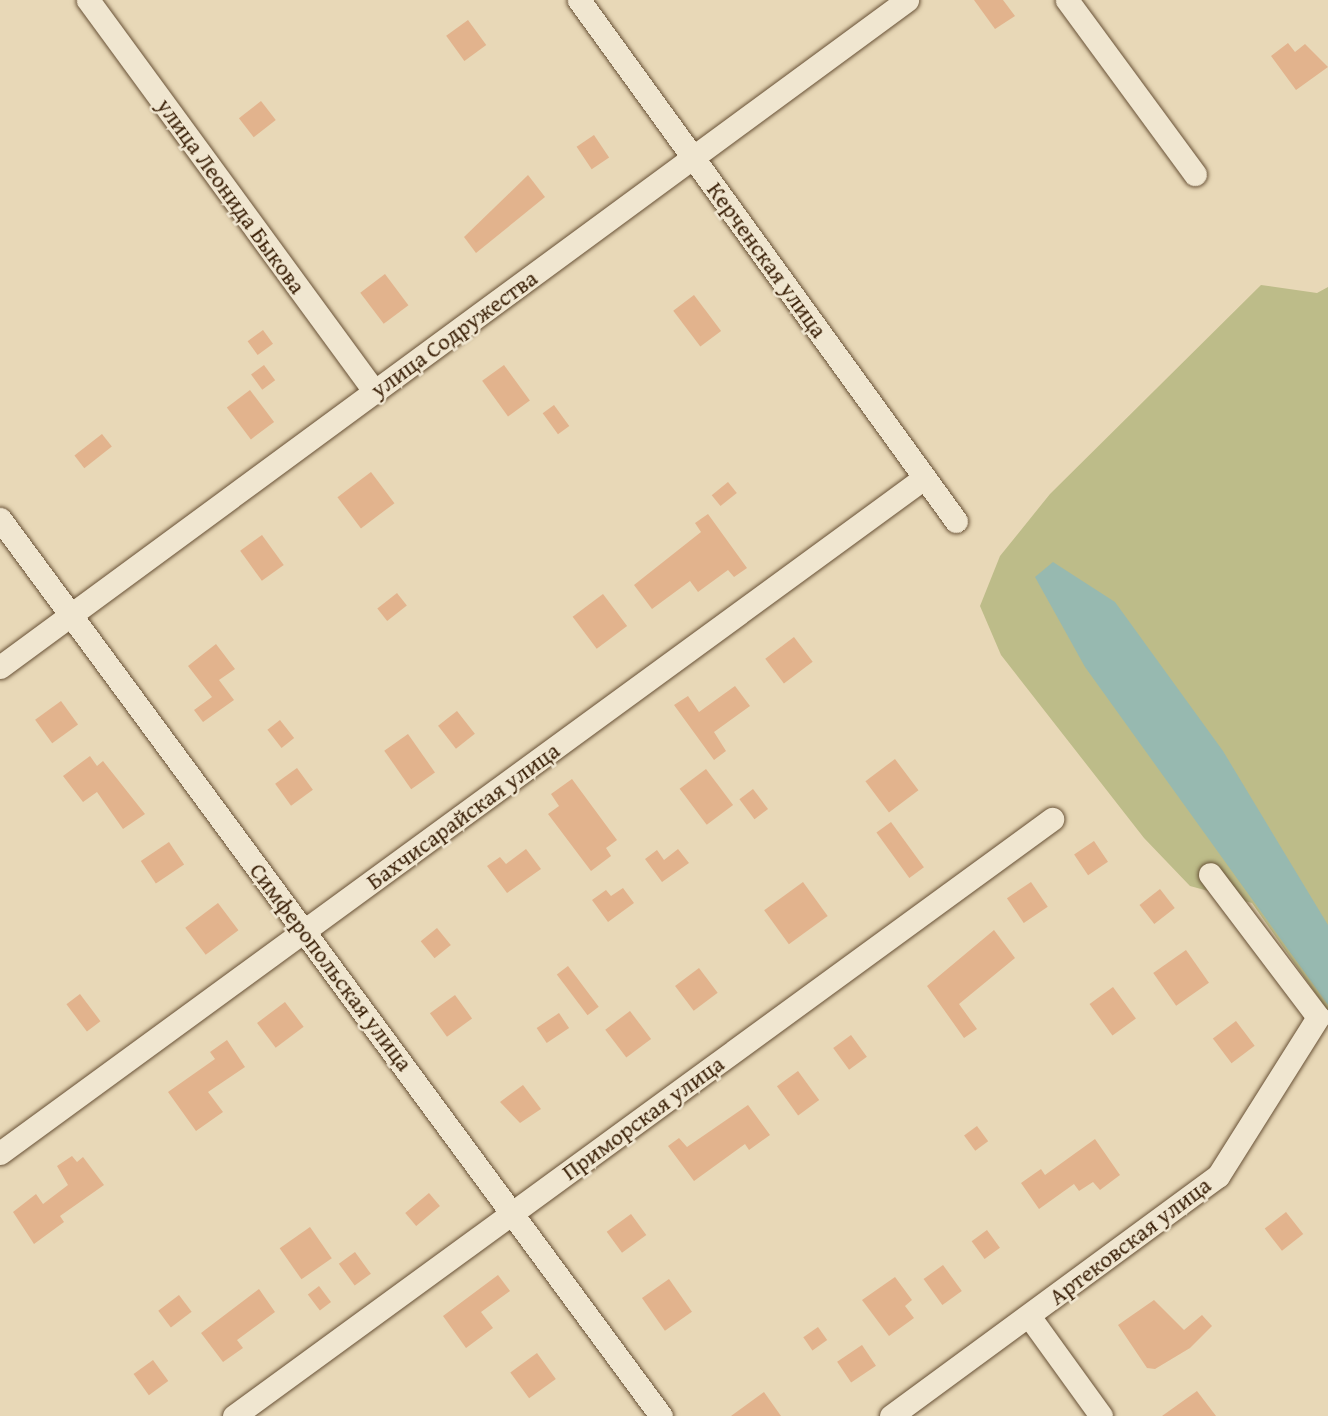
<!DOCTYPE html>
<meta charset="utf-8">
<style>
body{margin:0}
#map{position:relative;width:1328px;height:1416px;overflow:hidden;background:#e8d8b7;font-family:"Gentium Book Plus",serif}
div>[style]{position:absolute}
.green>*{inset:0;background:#bdbc89}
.water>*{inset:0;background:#97b9b0}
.building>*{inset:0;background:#e2b38d;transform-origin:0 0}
.roads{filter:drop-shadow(0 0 2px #685136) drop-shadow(0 0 2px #685136)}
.street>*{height:23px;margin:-11.5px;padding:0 11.5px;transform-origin:11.5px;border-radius:11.5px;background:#f0e6d0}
span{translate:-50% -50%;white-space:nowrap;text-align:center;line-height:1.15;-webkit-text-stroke:5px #f0e6d0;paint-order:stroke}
.street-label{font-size:23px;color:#3e240b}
</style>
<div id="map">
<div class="green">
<div style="clip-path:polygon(1261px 285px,1317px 293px,1328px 287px,1328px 1011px,1252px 903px,1190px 886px,1144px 838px,1001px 655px,980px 606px,1000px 556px,1050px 494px)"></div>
</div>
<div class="water">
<div style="clip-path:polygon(1053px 562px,1115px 602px,1223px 751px,1328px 925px,1328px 1005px,1085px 667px,1035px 577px)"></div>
</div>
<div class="building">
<div style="clip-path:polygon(974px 0,1003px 0,1015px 16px,995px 29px)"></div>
<div style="left:468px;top:20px;width:31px;height:27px;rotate:54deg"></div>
<div style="clip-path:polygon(1288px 43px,1295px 52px,1305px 44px,1328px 67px,1296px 90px,1271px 56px)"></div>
<div style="left:261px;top:101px;width:24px;height:28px;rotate:52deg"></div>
<div style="left:594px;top:135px;width:27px;height:21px;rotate:56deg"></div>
<div style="clip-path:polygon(528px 175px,545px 197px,476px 253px,464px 237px)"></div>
<div style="left:385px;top:274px;width:39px;height:31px;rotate:53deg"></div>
<div style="left:694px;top:295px;width:45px;height:26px;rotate:53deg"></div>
<div style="left:263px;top:330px;width:17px;height:19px;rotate:54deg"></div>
<div style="left:264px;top:365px;width:19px;height:16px;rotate:54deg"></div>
<div style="left:504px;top:365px;width:44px;height:27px;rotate:54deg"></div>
<div style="left:250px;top:390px;width:40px;height:29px;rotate:53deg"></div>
<div style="left:554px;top:405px;width:26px;height:14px;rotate:54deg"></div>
<div style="left:102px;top:434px;width:16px;height:35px;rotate:52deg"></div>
<div style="left:371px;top:472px;width:39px;height:42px;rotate:53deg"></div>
<div style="left:728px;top:482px;width:14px;height:21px;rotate:51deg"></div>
<div style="clip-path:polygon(708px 514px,747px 568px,734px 577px,728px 570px,698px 592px,690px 581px,652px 609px,634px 585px,701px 532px,695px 523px)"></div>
<div style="left:262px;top:535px;width:37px;height:27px;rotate:54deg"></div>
<div style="left:397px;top:593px;width:16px;height:25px;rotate:52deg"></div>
<div style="left:603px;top:594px;width:40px;height:38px;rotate:53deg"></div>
<div style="left:794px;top:637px;width:31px;height:36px;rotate:53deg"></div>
<div style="clip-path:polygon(216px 644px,235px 669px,219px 680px,234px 700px,203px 722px,194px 710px,212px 697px,188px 666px)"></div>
<div style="clip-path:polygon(735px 686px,750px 706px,714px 732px,726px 751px,714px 760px,674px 705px,688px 696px,699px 712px)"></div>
<div style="left:61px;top:701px;width:29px;height:32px;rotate:54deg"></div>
<div style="left:457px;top:711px;width:29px;height:24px;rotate:52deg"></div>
<div style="left:280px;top:720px;width:23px;height:16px;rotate:52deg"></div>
<div style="left:408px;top:734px;width:47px;height:29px;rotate:55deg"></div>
<div style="clip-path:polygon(90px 756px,97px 766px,103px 761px,145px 814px,123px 829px,97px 792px,83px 802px,63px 776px)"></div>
<div style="left:895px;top:759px;width:39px;height:37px;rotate:53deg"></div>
<div style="left:297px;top:768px;width:27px;height:27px;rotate:54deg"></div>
<div style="left:706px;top:769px;width:45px;height:33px;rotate:53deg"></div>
<div style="clip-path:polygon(572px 779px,617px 840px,606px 848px,611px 856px,591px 871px,548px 814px,559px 806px,551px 794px)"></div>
<div style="left:753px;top:789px;width:25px;height:17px;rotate:53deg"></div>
<div style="left:891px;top:822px;width:56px;height:18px;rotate:54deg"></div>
<div style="left:1094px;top:841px;width:25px;height:24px;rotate:56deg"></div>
<div style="left:169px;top:842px;width:27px;height:34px;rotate:56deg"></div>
<div style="clip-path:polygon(526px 849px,541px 869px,507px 893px,487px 866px,500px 857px,506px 864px)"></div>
<div style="clip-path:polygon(678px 849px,689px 863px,662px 882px,645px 859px,657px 850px,664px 860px)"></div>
<div style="left:803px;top:882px;width:42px;height:48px;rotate:54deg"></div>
<div style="left:1031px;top:882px;width:30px;height:29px;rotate:56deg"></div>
<div style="clip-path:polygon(623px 888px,634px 903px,608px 922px,592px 900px,606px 890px,611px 896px)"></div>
<div style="left:1160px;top:889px;width:24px;height:26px;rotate:52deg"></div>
<div style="left:218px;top:903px;width:34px;height:41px;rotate:53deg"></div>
<div style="left:437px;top:928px;width:22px;height:21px;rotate:51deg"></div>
<div style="clip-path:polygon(994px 930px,1015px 958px,959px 1004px,977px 1029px,964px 1038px,927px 986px)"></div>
<div style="left:1186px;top:950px;width:40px;height:40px;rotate:55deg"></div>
<div style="left:568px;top:966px;width:51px;height:14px;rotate:53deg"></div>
<div style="left:699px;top:968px;width:31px;height:30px;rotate:53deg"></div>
<div style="left:1113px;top:987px;width:39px;height:29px;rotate:54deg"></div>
<div style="left:80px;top:994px;width:34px;height:17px;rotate:53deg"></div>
<div style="left:455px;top:995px;width:29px;height:31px;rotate:54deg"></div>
<div style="left:285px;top:1002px;width:31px;height:35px;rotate:53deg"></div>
<div style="left:630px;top:1011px;width:35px;height:31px;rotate:53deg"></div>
<div style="left:559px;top:1013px;width:18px;height:27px;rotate:56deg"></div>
<div style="left:1236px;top:1021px;width:31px;height:29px;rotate:53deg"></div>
<div style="left:851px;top:1035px;width:27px;height:22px;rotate:54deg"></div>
<div style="clip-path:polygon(227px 1040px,245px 1067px,208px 1092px,223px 1112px,196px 1131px,168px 1092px,215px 1059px,210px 1052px)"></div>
<div style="left:798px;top:1071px;width:36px;height:26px;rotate:54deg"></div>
<div style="clip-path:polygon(523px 1085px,541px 1109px,520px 1123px,500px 1102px)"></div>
<div style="clip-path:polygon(748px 1105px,770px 1135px,749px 1150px,745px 1144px,694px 1181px,668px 1146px,679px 1138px,687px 1147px)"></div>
<div style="left:977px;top:1126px;width:19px;height:16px;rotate:54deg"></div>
<div style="clip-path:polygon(1095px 1139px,1120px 1175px,1100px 1190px,1093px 1182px,1079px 1191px,1074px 1184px,1039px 1209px,1021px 1183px,1041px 1169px,1045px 1175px)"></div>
<div style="clip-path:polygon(72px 1156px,77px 1162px,83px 1157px,104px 1185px,60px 1216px,64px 1222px,34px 1244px,13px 1212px,36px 1194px,43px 1204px,68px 1185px,57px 1166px)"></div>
<div style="left:429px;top:1193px;width:17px;height:31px;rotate:50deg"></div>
<div style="left:1286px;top:1212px;width:28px;height:27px;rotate:52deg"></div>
<div style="left:631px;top:1214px;width:26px;height:30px;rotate:54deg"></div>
<div style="left:310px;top:1227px;width:38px;height:37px;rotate:55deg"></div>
<div style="left:987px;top:1230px;width:22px;height:19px;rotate:54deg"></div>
<div style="left:355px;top:1252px;width:27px;height:20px;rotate:54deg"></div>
<div style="left:943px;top:1265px;width:32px;height:24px;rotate:54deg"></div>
<div style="clip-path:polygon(498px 1275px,510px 1291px,481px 1312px,493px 1328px,466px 1348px,443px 1316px)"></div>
<div style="clip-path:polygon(895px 1277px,912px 1300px,905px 1306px,914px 1318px,889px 1336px,862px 1300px)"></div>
<div style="left:669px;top:1279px;width:40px;height:33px;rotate:55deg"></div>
<div style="left:319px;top:1286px;width:20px;height:14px;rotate:53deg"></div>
<div style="clip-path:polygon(259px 1289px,275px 1312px,237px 1340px,243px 1348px,223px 1362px,201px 1333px)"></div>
<div style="left:179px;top:1295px;width:21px;height:26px;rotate:53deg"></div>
<div style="clip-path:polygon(1154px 1300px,1184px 1330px,1202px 1315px,1212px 1326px,1190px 1348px,1155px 1369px,1147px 1368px,1118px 1325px)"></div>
<div style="left:818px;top:1327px;width:16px;height:18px;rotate:55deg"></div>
<div style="left:862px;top:1345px;width:25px;height:30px;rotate:56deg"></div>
<div style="left:537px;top:1353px;width:32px;height:33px;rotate:54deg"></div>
<div style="left:153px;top:1360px;width:26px;height:24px;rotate:54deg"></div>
<div style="clip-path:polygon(1197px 1391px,1216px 1416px,1162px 1416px)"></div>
<div style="clip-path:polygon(764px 1392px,781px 1416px,731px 1416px)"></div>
</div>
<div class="roads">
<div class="street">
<div style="left:88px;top:0;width:486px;rotate:53.8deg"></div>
<div style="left:579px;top:0;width:643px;rotate:54.11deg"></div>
<div style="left:1067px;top:0;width:216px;rotate:53.7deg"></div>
<div style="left:0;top:519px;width:1114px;rotate:53.61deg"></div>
<div style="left:0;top:667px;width:1126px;rotate:-36.33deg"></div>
<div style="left:0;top:1153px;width:1144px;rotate:-36.15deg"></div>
<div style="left:1029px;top:1316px;width:123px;rotate:54.2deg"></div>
<div style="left:234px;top:1416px;width:1013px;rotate:-36.12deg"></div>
<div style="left:891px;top:1416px;width:406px;rotate:-36.3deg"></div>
<div style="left:1218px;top:1176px;width:188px;rotate:-57.8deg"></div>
<div style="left:1318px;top:1017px;width:179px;rotate:-127.1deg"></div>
</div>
</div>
<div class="street-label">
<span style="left:231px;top:196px;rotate:54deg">улица Леонида Быкова</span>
<span style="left:767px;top:260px;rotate:54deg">Керченская улица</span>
<span style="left:454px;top:334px;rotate:-36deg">улица Содружества</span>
<span style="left:463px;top:816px;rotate:-36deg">Бахчисарайская улица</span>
<span style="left:331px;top:967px;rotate:53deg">Симферопольская улица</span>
<span style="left:643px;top:1118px;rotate:-36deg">Приморская улица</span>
<span style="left:1130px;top:1241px;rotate:-37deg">Артековская улица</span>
</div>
</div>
